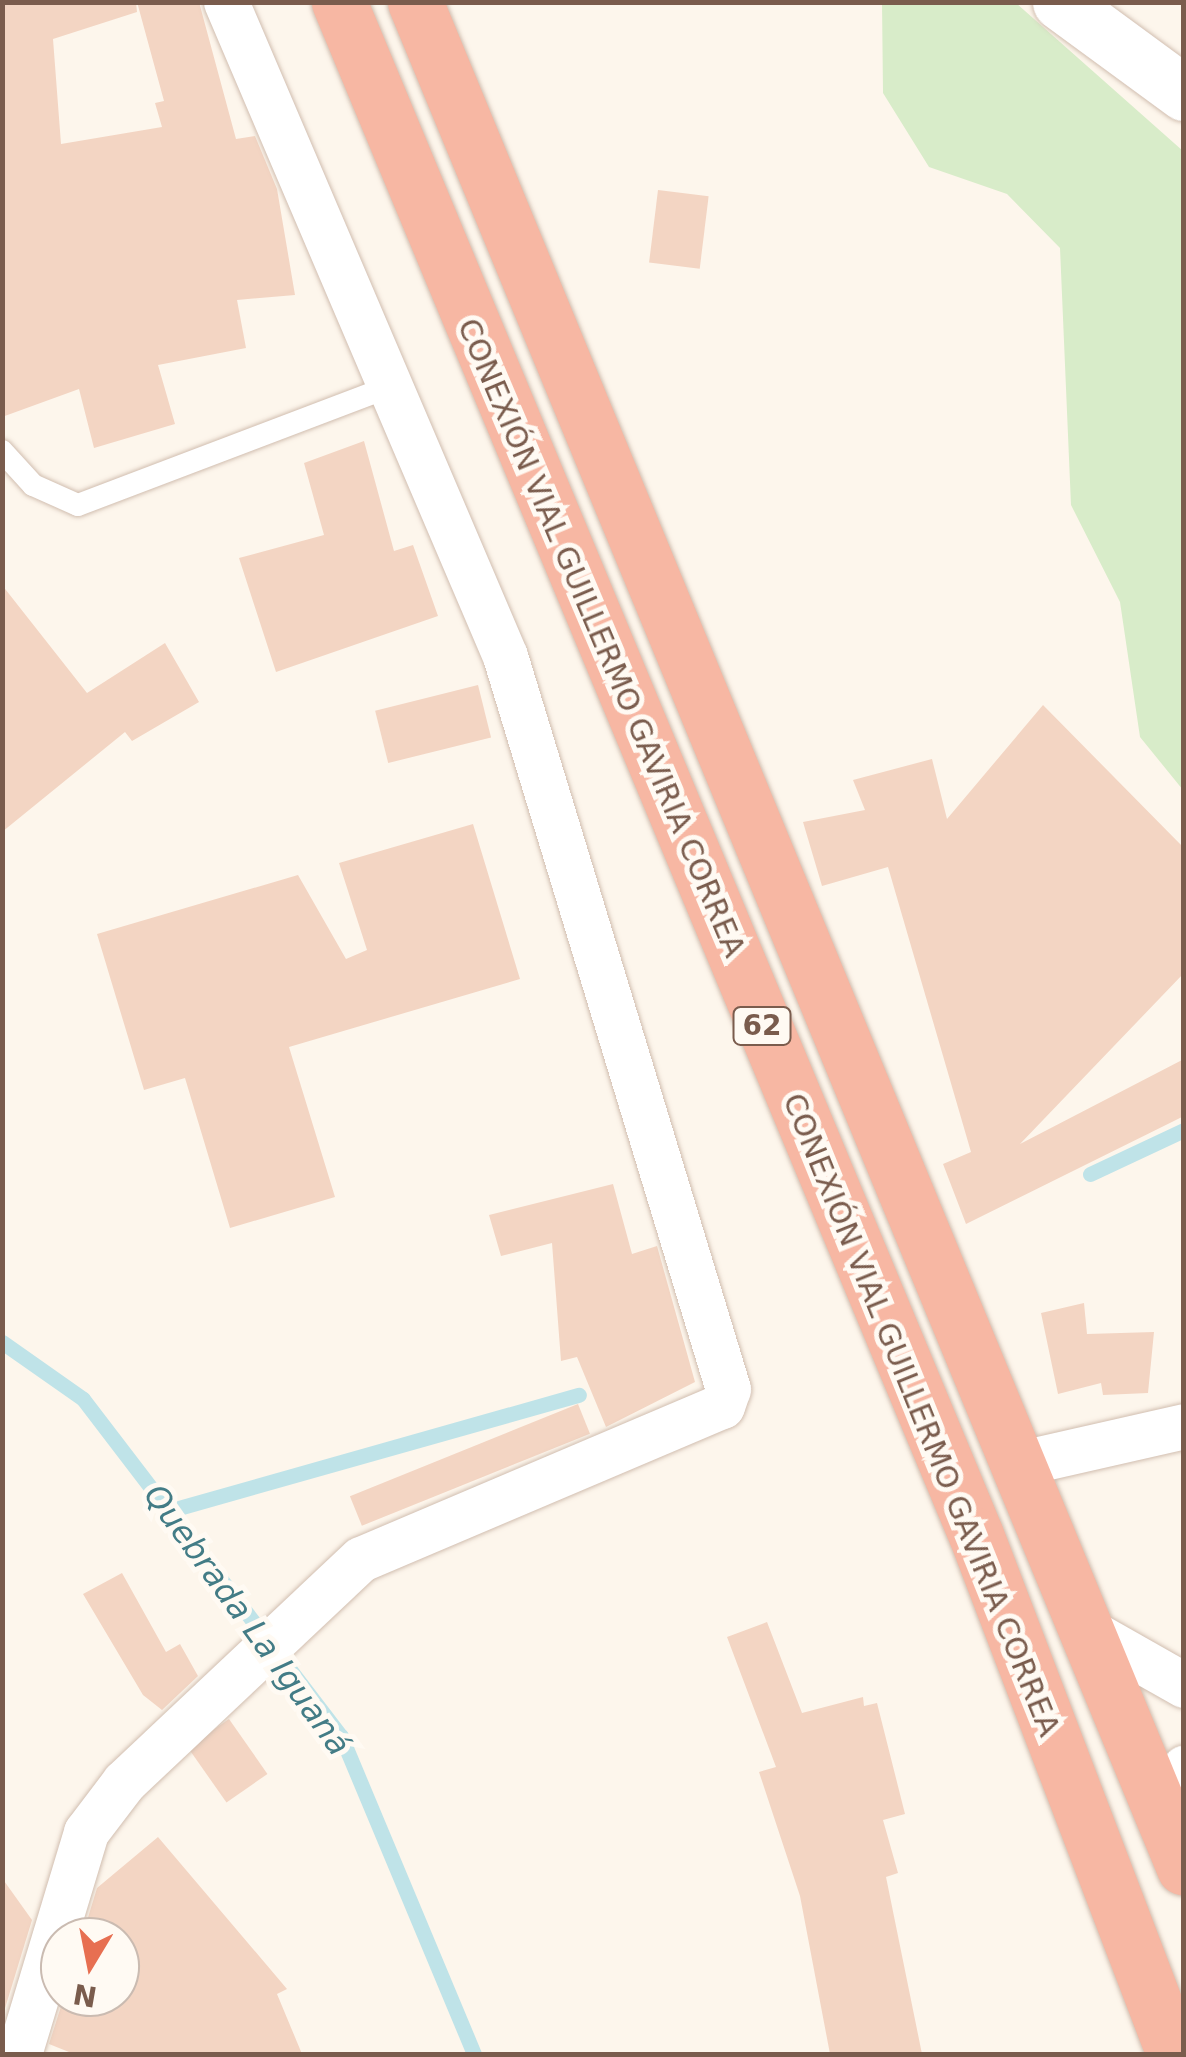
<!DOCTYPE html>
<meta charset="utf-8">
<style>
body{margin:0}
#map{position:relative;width:1186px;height:2057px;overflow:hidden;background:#fdf6ec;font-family:"DejaVu Sans",sans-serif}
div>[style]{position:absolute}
.green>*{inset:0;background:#d8ecc9}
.stream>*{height:15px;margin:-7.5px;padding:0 7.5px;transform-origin:7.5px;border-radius:7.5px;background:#bfe3e8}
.building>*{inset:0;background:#f3d5c3;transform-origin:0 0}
.roads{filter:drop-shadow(0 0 2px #d1beb0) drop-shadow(0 0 2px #d1beb0)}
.lane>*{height:22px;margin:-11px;padding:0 11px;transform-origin:11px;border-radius:11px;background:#fff}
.street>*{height:45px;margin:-22.5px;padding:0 22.5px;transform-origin:22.5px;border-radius:22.5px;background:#fff}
.secondary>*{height:55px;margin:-27.5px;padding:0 27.5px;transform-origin:27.5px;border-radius:27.5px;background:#fff}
.highway>*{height:55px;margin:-27.5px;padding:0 27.5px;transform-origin:27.5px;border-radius:27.5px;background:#f7b7a3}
span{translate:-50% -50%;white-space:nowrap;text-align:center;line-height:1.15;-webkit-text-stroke:10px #fffaf3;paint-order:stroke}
.shield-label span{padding:2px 8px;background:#fffaf3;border:2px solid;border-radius:8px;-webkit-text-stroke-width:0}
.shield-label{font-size:28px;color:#7a5c4d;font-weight:700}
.street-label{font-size:30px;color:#7a5c4d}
.water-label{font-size:32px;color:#437c86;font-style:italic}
.frame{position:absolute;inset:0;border:5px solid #7a5c4d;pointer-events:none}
.north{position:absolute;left:40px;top:1917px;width:100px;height:100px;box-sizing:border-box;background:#fffaf3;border:2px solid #cabbb1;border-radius:50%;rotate:190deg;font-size:28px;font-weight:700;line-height:40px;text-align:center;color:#7a5c4d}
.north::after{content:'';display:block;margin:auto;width:35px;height:45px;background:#e76f51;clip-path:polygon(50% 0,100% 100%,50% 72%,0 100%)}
</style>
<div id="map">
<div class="green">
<div style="clip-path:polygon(882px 3px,1016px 3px,1183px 151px,1183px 790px,1140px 737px,1120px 602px,1071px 505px,1060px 248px,1007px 194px,929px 167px,883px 93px)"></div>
</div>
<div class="stream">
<div style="left:1090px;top:1174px;width:104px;rotate:-25.1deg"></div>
<div style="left:2px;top:1342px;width:99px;rotate:35.1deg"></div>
<div style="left:83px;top:1399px;width:424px;rotate:52.6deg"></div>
<div style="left:341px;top:1736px;width:345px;rotate:67.3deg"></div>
<div style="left:168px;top:1511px;width:427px;rotate:-15.8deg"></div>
</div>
<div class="building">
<div style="clip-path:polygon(2px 2px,136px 2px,137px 12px,53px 39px,61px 144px,162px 127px,155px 103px,164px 101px,137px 2px,199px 2px,236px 139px,255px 136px,277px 189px,295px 295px,237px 300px,246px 348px,158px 365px,175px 424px,94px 448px,79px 389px,2px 417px)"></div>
<div style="left:658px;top:190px;width:51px;height:73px;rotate:7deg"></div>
<div style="clip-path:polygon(364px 441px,394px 551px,413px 545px,438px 616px,276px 672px,239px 558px,324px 535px,304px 463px)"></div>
<div style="clip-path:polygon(2px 585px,87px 693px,165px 643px,199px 702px,132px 741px,125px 732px,2px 832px)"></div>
<div style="left:478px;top:685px;width:54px;height:106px;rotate:76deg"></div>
<div style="clip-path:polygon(1043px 705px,1184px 848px,1184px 973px,1020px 1144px,1184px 1059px,1184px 1116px,966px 1224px,943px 1164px,971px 1152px,888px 867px,822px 886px,803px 822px,865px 810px,853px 780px,932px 759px,947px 819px)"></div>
<div style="clip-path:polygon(473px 824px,520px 979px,289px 1047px,335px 1197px,230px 1228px,185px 1078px,144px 1090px,97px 934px,298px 875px,346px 959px,367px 950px,339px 863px)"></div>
<div style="clip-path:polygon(613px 1184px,632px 1254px,657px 1246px,695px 1382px,606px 1427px,577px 1357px,561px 1361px,552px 1243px,501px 1256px,489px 1215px)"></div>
<div style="clip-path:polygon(1084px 1303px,1087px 1334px,1154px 1332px,1148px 1393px,1103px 1395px,1101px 1383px,1058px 1394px,1041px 1313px)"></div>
<div style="left:578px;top:1404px;width:32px;height:246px;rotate:68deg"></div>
<div style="clip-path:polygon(122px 1573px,166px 1652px,180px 1644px,198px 1676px,162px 1710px,143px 1695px,83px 1594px)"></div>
<div style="clip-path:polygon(767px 1622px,802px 1713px,863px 1697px,864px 1706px,877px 1703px,905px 1814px,883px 1820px,898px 1873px,886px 1877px,922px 2054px,830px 2054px,800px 1896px,759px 1772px,776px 1767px,727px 1637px)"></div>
<div style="left:229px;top:1719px;width:67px;height:50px;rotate:55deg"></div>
<div style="clip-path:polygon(158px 1837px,287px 1989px,277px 1994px,302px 2054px,74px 2054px,49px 2044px,64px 1997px,120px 1997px,120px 1937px,82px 1937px,97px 1888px)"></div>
<div style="clip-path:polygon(2px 1878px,32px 1920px,2px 2018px)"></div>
</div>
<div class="roads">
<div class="lane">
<div style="left:2px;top:451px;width:46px;rotate:47.6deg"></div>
<div style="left:33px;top:485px;width:49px;rotate:24deg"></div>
<div style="left:78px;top:505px;width:338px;rotate:-20.8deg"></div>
</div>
<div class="street">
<div style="left:1017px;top:1464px;width:171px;rotate:-12.8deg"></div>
<div style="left:1085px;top:1629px;width:114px;rotate:29.5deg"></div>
<div style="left:1160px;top:1809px;width:48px;rotate:-59.7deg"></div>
<div style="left:19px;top:2054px;width:232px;rotate:-73.2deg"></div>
<div style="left:86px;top:1832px;width:63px;rotate:-52.8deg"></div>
<div style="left:124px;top:1782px;width:325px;rotate:-43.3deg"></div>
<div style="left:361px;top:1559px;width:392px;rotate:-23deg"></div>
<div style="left:722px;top:1406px;width:18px;rotate:-71deg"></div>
<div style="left:728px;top:1389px;width:766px;rotate:-106.92deg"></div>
<div style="left:505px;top:656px;width:711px;rotate:-113.1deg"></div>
</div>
<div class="secondary">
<div style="left:1060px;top:2px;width:154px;rotate:36.3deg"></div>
</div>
<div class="highway">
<div style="left:339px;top:2px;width:1660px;rotate:67.44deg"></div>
<div style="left:976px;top:1535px;width:555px;rotate:69.12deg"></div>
<div style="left:415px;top:2px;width:2018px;rotate:67.6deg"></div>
</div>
</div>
<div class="shield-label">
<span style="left:762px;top:1026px">62</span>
</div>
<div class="street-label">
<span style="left:601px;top:638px;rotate:67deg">CONEXIÓN VIAL GUILLERMO GAVIRIA CORREA</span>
<span style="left:921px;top:1415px;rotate:68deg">CONEXIÓN VIAL GUILLERMO GAVIRIA CORREA</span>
</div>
<div class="water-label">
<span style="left:247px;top:1620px;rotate:54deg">Quebrada La Iguaná</span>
</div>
<div class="frame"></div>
<div class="north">N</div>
</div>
